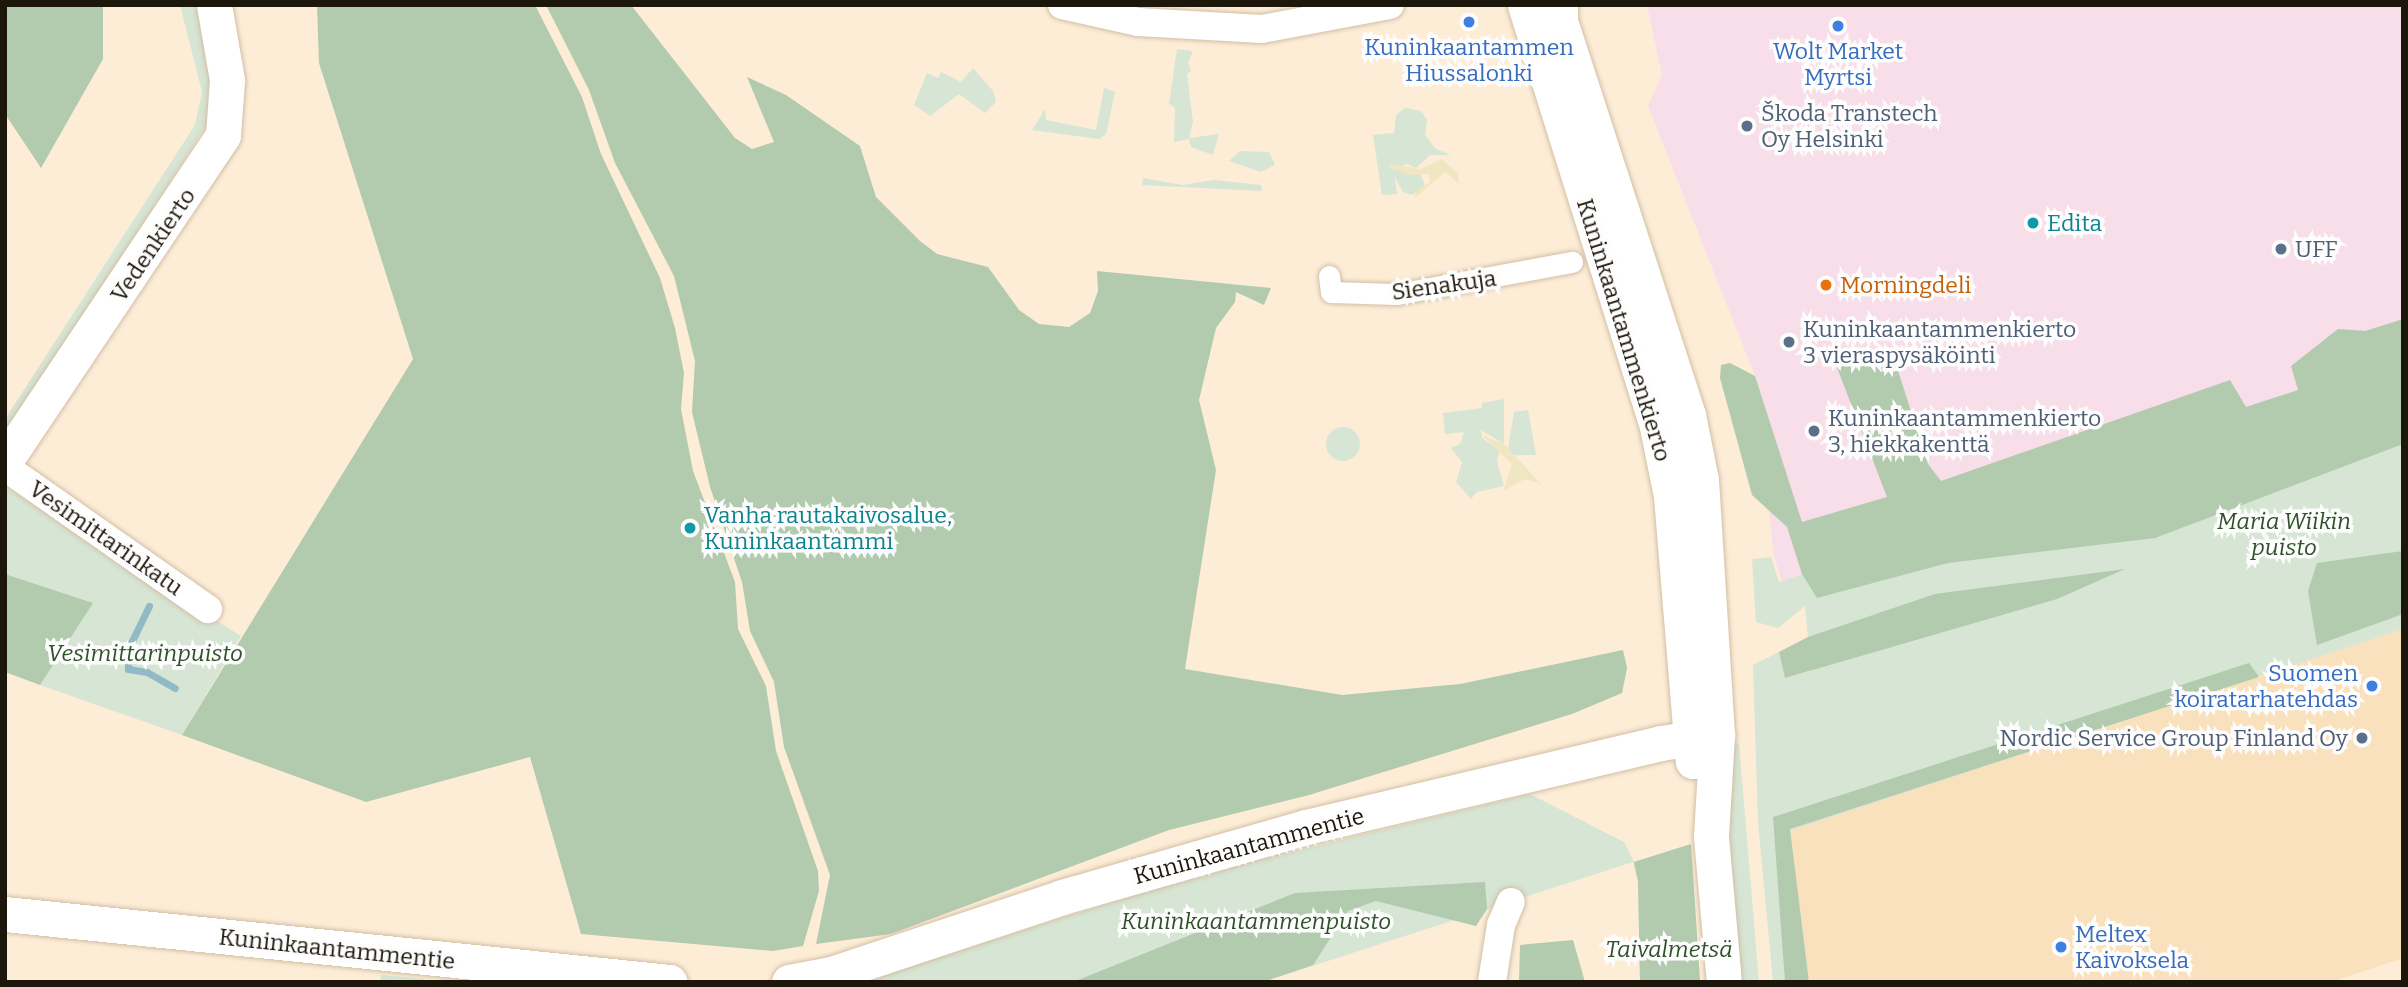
<!DOCTYPE html>
<meta charset="utf-8">
<style>
body{margin:0}
#map{position:relative;width:2408px;height:987px;overflow:hidden;background:#fdedd7;font-family:Bitter,serif}
div>[style]{position:absolute}
.built>*{inset:0;background:#f9e1be}
.industrial>*{inset:0;background:#f7dee8}
.green>*{inset:0;background:#d6e5d4}
.round{border-radius:50%}
.forest>*{inset:0;background:#b2caae}
.sand>*{inset:0;background:#f0e6c1}
.stream>*{height:7px;margin:-3.5px;padding:0 3.5px;transform-origin:3.5px;border-radius:3.5px;background:#92bac6}
.roads{filter:drop-shadow(0 0 2px #d2bfa4) drop-shadow(0 0 2px #d2bfa4)}
.pedestrian>*{height:21px;margin:-10.5px;padding:0 10.5px;transform-origin:10.5px;border-radius:10.5px;background:#fff}
.minor>*{height:28px;margin:-14px;padding:0 14px;transform-origin:14px;border-radius:14px;background:#fff}
.tertiary>*{height:35px;margin:-17.5px;padding:0 17.5px;transform-origin:17.5px;border-radius:17.5px;background:#fff}
.dots>*{width:19px;height:19px;translate:-50% -50%;box-sizing:border-box;border:4px solid #fdfdfd;border-radius:50%}
span{translate:-50% -50%;white-space:nowrap;text-align:center;line-height:1.15;-webkit-text-stroke:7px #fdfdfd;paint-order:stroke}
.shop-label{font-size:23px;color:#366cbe}
.right{translate:-100% -50%;text-align:right}
.left{translate:0 -50%;text-align:left}
.service-label{font-size:23px;color:#4e5e75}
.culture-label{font-size:23px;color:#0d838f}
.street-label{font-size:23px;color:#1c160b}
.food-label{font-size:23px;color:#c56008}
.park-label{font-size:23px;color:#30522a;font-style:italic}
.frame{position:absolute;inset:0;border:7px solid #1c160b;pointer-events:none}
</style>
<div id="map">
<div class="built">
<div style="clip-path:polygon(2403px 614px,2403px 958px,2331px 982px,1809px 982px,1790px 829px,2281px 670px)"></div>
</div>
<div class="industrial">
<div style="clip-path:polygon(1647px 5px,2403px 5px,2403px 378px,1782px 581px,1774px 557px,1755px 376px,1648px 106px,1662px 75px)"></div>
</div>
<div class="green">
<div style="clip-path:polygon(180px 5px,197px 5px,212px 79px,208px 123px,5px 438px,5px 419px,195px 125px,202px 92px)"></div>
<div style="clip-path:polygon(1177px 49px,1193px 51px,1188px 63px,1191px 71px,1187px 74px,1193px 122px,1189px 138px,1219px 134px,1213px 155px,1191px 147px,1189px 139px,1174px 142px,1175px 108px,1169px 104px)"></div>
<div style="clip-path:polygon(973px 68px,993px 91px,996px 102px,985px 113px,959px 94px,930px 116px,914px 105px,927px 73px,938px 78px,941px 72px,961px 82px)"></div>
<div style="clip-path:polygon(1104px 88px,1115px 92px,1106px 134px,1099px 139px,1032px 130px,1045px 109px,1046px 120px,1096px 130px)"></div>
<div style="clip-path:polygon(1405px 108px,1421px 111px,1427px 120px,1425px 135px,1436px 149px,1451px 155px,1430px 155px,1416px 168px,1407px 164px,1393px 169px,1420px 174px,1425px 185px,1412px 195px,1403px 192px,1395px 178px,1397px 194px,1382px 195px,1373px 135px,1394px 133px,1396px 115px)"></div>
<div style="clip-path:polygon(1240px 151px,1269px 152px,1275px 165px,1261px 172px,1229px 161px)"></div>
<div style="clip-path:polygon(1143px 178px,1183px 185px,1214px 180px,1261px 185px,1262px 191px,1142px 185px)"></div>
<div style="clip-path:polygon(2403px 378px,2403px 629px,1776px 835px,1785px 982px,1773px 982px,1758px 822px,1753px 665px,1779px 652px,1785px 678px,1811px 671px,1805px 606px,1778px 628px,1756px 622px,1752px 559px,1771px 557px,1779px 582px)"></div>
<div style="clip-path:polygon(1504px 399px,1504px 444px,1481px 430px,1482px 438px,1500px 450px,1497px 461px,1504px 486px,1477px 492px,1471px 499px,1456px 482px,1462px 462px,1451px 448px,1460px 444px,1464px 432px,1445px 434px,1443px 413px,1482px 408px,1482px 403px)"></div>
<div style="clip-path:polygon(1528px 410px,1536px 455px,1513px 455px,1508px 449px,1514px 412px)"></div>
<div class="round" style="left:1326px;top:427px;width:34px;height:34px"></div>
<div style="clip-path:polygon(9px 489px,241px 636px,182px 735px,40px 685px,92px 603px,5px 574px,5px 490px)"></div>
<div style="clip-path:polygon(1739px 743px,1759px 982px,1738px 982px,1727px 852px,1727px 745px)"></div>
<div style="clip-path:polygon(1530px 794px,1624px 842px,1634px 862px,1691px 844px,1700px 982px,1640px 982px,1638px 881px,1633px 862px,1263px 982px,860px 982px,1204px 873px)"></div>
<div style="clip-path:polygon(381px 975px,424px 979px,424px 982px,380px 982px)"></div>
</div>
<div class="forest">
<div style="clip-path:polygon(5px 5px,103px 5px,103px 59px,41px 168px,5px 114px)"></div>
<div style="clip-path:polygon(317px 5px,535px 5px,582px 97px,601px 154px,660px 278px,675px 328px,684px 373px,681px 409px,693px 471px,735px 582px,738px 629px,766px 686px,776px 751px,818px 871px,819px 891px,803px 946px,773px 951px,581px 934px,530px 757px,366px 802px,182px 735px,413px 359px,319px 63px)"></div>
<div style="clip-path:polygon(546px 5px,631px 5px,735px 138px,752px 149px,774px 142px,747px 77px,786px 95px,860px 146px,876px 197px,920px 241px,937px 254px,988px 267px,1019px 310px,1039px 324px,1069px 327px,1090px 313px,1098px 291px,1097px 271px,1271px 288px,1264px 305px,1236px 292px,1235px 302px,1216px 328px,1199px 400px,1216px 470px,1185px 669px,1342px 695px,1460px 684px,1623px 650px,1627px 668px,1622px 693px,1572px 714px,1309px 795px,1169px 830px,891px 934px,816px 944px,830px 875px,784px 747px,774px 682px,750px 631px,742px 582px,710px 487px,692px 412px,695px 361px,674px 276px,615px 163px,589px 90px)"></div>
<div style="clip-path:polygon(2403px 319px,2403px 444px,2155px 538px,1948px 563px,1817px 598px,1802px 574px,1787px 527px,1752px 495px,1720px 378px,1721px 365px,1730px 363px,1755px 376px,1802px 522px,1887px 497px,1836px 365px,1891px 349px,1928px 464px,1941px 481px,2230px 380px,2246px 407px,2298px 390px,2291px 366px,2338px 329px,2365px 331px)"></div>
<div style="clip-path:polygon(2403px 551px,2403px 614px,2317px 645px,2308px 591px,2317px 563px)"></div>
<div style="clip-path:polygon(2125px 569px,2057px 599px,1785px 678px,1779px 652px,1808px 637px,1935px 594px)"></div>
<div style="clip-path:polygon(5px 574px,93px 603px,40px 685px,5px 672px)"></div>
<div style="clip-path:polygon(2249px 663px,2259px 677px,1790px 829px,1809px 982px,1785px 982px,1773px 817px)"></div>
<div style="clip-path:polygon(1691px 844px,1700px 981px,1640px 982px,1638px 881px,1634px 862px)"></div>
<div style="clip-path:polygon(1485px 882px,1487px 909px,1476px 926px,1376px 901px,1348px 911px,1313px 965px,1263px 982px,1073px 982px,1295px 893px)"></div>
<div style="clip-path:polygon(1573px 940px,1585px 982px,1519px 982px,1520px 945px)"></div>
</div>
<div class="sand">
<div style="clip-path:polygon(1442px 159px,1458px 173px,1459px 184px,1445px 172px,1415px 198px,1414px 192px,1430px 182px,1429px 174px,1412px 175px,1391px 169px,1389px 164px,1421px 169px)"></div>
<div style="clip-path:polygon(1482px 435px,1504px 444px,1541px 484px,1525px 479px,1503px 491px,1512px 464px)"></div>
</div>
<div class="stream">
<div style="left:149px;top:606px;width:46px;rotate:116deg"></div>
<div style="left:129px;top:647px;width:22px;rotate:93deg"></div>
<div style="left:128px;top:669px;width:19px;rotate:9deg"></div>
<div style="left:147px;top:672px;width:32px;rotate:30deg"></div>
</div>
<div class="roads">
<div class="pedestrian">
<div style="left:1329px;top:276px;width:16px;rotate:83deg"></div>
<div style="left:1331px;top:292px;width:66px;rotate:1.7deg"></div>
<div style="left:1397px;top:294px;width:178px;rotate:-10.4deg"></div>
</div>
<div class="minor">
<div style="left:1062px;top:5px;width:78px;rotate:12.6deg"></div>
<div style="left:1138px;top:22px;width:124px;rotate:3.2deg"></div>
<div style="left:1262px;top:29px;width:130px;rotate:-10.6deg"></div>
<div style="left:5px;top:467px;width:248px;rotate:35deg"></div>
<div style="left:1492px;top:982px;width:58px;rotate:-81deg"></div>
<div style="left:1501px;top:925px;width:25px;rotate:-67deg"></div>
</div>
<div class="tertiary">
<div style="left:1525px;top:5px;width:437px;rotate:72.6deg"></div>
<div style="left:1656px;top:422px;width:76px;rotate:78.5deg"></div>
<div style="left:1671px;top:496px;width:266px;rotate:85.3deg"></div>
<div style="left:1560px;top:5px;width:16px;rotate:90deg"></div>
<div style="left:1560px;top:21px;width:414px;rotate:72deg"></div>
<div style="left:1688px;top:415px;width:66px;rotate:78.7deg"></div>
<div style="left:1701px;top:480px;width:256px;rotate:86.4deg"></div>
<div style="left:1717px;top:735px;width:102px;rotate:93.4deg"></div>
<div style="left:1711px;top:837px;width:146px;rotate:84.9deg"></div>
<div style="left:5px;top:461px;width:392px;rotate:-56.2deg"></div>
<div style="left:223px;top:135px;width:55px;rotate:-85.8deg"></div>
<div style="left:227px;top:80px;width:76px;rotate:-99.8deg"></div>
<div style="left:5px;top:914px;width:668px;rotate:5.84deg"></div>
<div style="left:789px;top:982px;width:43px;rotate:-10.8deg"></div>
<div style="left:831px;top:974px;width:243px;rotate:-18.4deg"></div>
<div style="left:1062px;top:897px;width:254px;rotate:-16deg"></div>
<div style="left:1306px;top:827px;width:364px;rotate:-13.3deg"></div>
<div style="left:1660px;top:743px;width:58px;rotate:-8deg"></div>
</div>
</div>
<div class="dots">
<div style="left:1469px;top:22px;background:#3f7fe0"></div>
<div style="left:1838px;top:26px;background:#3f7fe0"></div>
<div style="left:1747px;top:126px;background:#5c6f8a"></div>
<div style="left:2033px;top:223px;background:#0f9aa8"></div>
<div style="left:2281px;top:249px;background:#5c6f8a"></div>
<div style="left:1826px;top:285px;background:#e8710a"></div>
<div style="left:1789px;top:342px;background:#5c6f8a"></div>
<div style="left:1814px;top:431px;background:#5c6f8a"></div>
<div style="left:690px;top:528px;background:#0f9aa8"></div>
<div style="left:2372px;top:686px;background:#3f7fe0"></div>
<div style="left:2362px;top:738px;background:#5c6f8a"></div>
<div style="left:2061px;top:947px;background:#3f7fe0"></div>
</div>
<div class="shop-label">
<span style="left:1469px;top:60px">Kuninkaantammen<br>Hiussalonki</span>
<span style="left:1838px;top:64px">Wolt Market<br>Myrtsi</span>
<span class="right" style="left:2358px;top:686px">Suomen<br>koiratarhatehdas</span>
<span class="left" style="left:2075px;top:947px">Meltex<br>Kaivoksela</span>
</div>
<div class="service-label">
<span class="left" style="left:1761px;top:126px">Škoda Transtech<br>Oy Helsinki</span>
<span class="left" style="left:2295px;top:249px">UFF</span>
<span class="left" style="left:1803px;top:342px">Kuninkaantammenkierto<br>3 vieraspysäköinti</span>
<span class="left" style="left:1828px;top:431px">Kuninkaantammenkierto<br>3, hiekkakenttä</span>
<span class="right" style="left:2348px;top:738px">Nordic Service Group Finland Oy</span>
</div>
<div class="culture-label">
<span class="left" style="left:2047px;top:223px">Edita</span>
<span class="left" style="left:704px;top:528px">Vanha rautakaivosalue,<br>Kuninkaantammi</span>
</div>
<div class="street-label">
<span style="left:153px;top:245px;rotate:-56deg">Vedenkierto</span>
<span style="left:1444px;top:285px;rotate:-8deg">Sienakuja</span>
<span style="left:1624px;top:330px;rotate:73deg">Kuninkaantammenkierto</span>
<span style="left:106px;top:538px;rotate:35deg">Vesimittarinkatu</span>
<span style="left:1249px;top:846px;rotate:-15deg">Kuninkaantammentie</span>
<span style="left:337px;top:949px;rotate:6deg">Kuninkaantammentie</span>
</div>
<div class="food-label">
<span class="left" style="left:1840px;top:285px">Morningdeli</span>
</div>
<div class="park-label">
<span style="left:2284px;top:534px">Maria Wiikin<br>puisto</span>
<span style="left:145px;top:653px">Vesimittarinpuisto</span>
<span style="left:1256px;top:921px">Kuninkaantammenpuisto</span>
<span style="left:1669px;top:949px">Taivalmetsä</span>
</div>
<div class="frame"></div>
</div>
